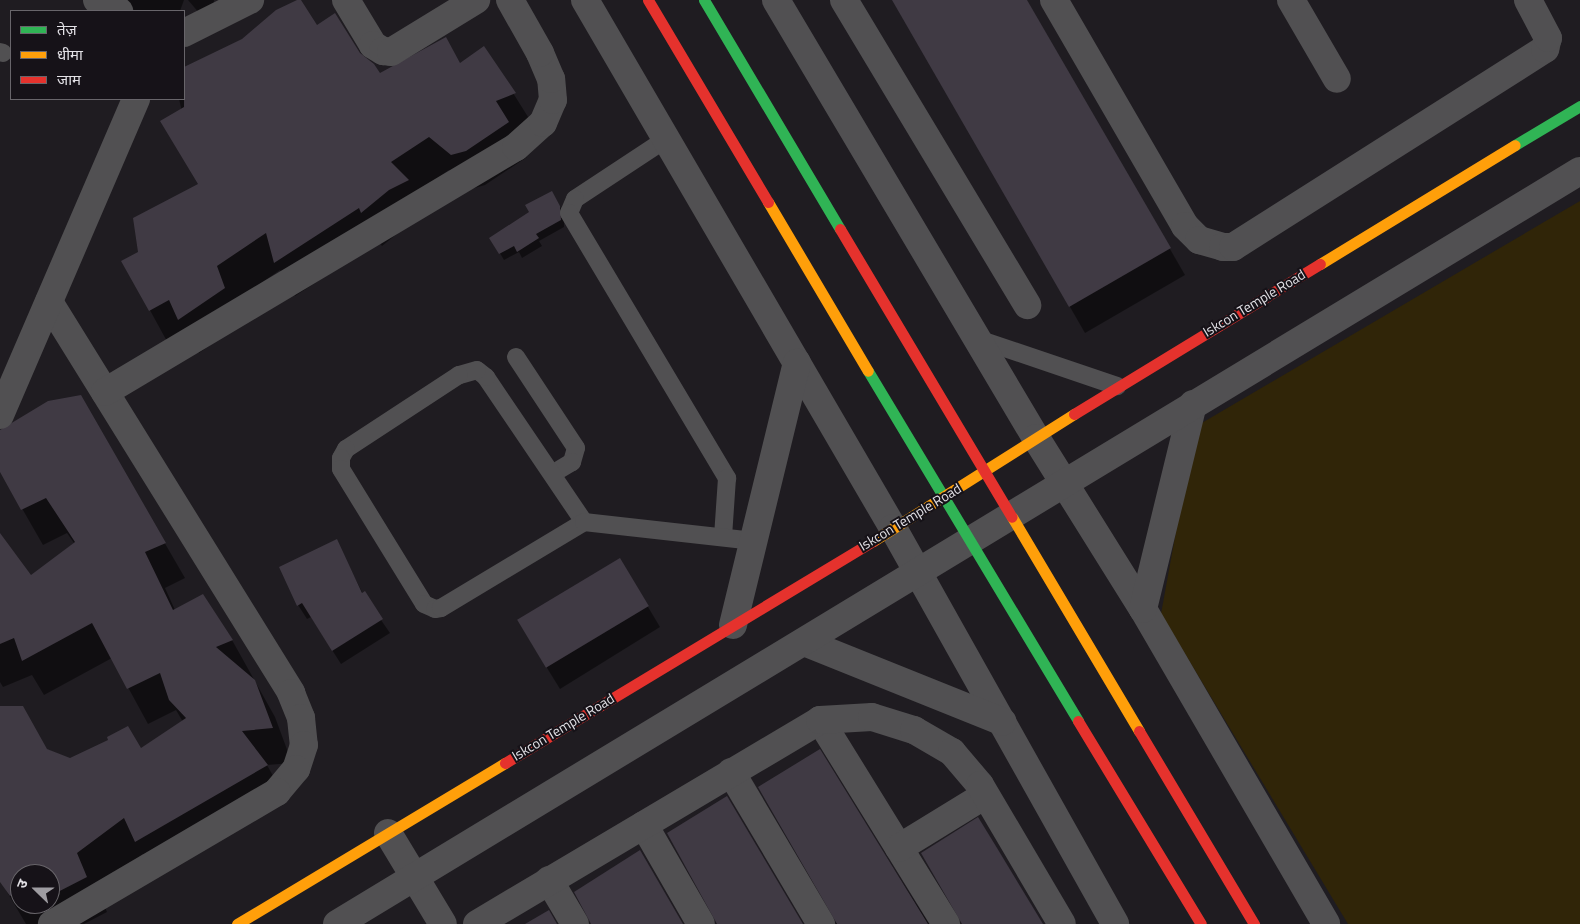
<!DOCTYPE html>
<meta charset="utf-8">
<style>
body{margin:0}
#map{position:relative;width:1580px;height:924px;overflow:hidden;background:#1f1c21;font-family:"Titillium Web","Noto Sans Devanagari",sans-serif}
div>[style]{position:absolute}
.green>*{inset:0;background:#302508}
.shadow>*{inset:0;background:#0007}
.building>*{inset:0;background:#403a44;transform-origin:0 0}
.lane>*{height:18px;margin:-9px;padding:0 9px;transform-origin:9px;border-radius:9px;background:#515052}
.street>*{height:28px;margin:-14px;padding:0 14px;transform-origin:14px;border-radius:14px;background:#515052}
.fast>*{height:11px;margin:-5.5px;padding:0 5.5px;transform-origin:5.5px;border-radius:5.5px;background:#30b455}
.slow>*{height:11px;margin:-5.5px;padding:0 5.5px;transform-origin:5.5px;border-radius:5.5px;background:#ff9f0a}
.jam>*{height:11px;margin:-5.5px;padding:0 5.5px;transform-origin:5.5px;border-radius:5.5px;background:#e5322d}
span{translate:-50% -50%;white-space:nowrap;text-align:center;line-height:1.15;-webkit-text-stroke:4px #161218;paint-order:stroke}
.street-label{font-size:14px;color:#e3e1e6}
.legend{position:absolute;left:10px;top:10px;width:175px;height:90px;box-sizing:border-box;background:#161218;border:1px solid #68656a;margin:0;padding:6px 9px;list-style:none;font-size:15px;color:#e3e1e6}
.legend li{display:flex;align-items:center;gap:10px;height:25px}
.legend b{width:25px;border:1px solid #68656a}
.north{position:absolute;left:10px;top:864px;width:50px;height:50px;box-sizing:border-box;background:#161218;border:1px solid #68656a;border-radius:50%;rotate:292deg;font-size:14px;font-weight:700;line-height:20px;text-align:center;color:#e3e1e6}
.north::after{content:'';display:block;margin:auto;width:18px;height:22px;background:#9e9ca1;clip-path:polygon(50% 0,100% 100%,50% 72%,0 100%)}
</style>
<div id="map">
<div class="green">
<div style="clip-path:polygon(1580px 201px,1580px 924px,1348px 924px,1161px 614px,1195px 427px)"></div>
</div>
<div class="shadow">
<div style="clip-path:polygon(96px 0,184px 0,180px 11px,122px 11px)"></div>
<div style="clip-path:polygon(188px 0,214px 0,212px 28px)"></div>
<div style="clip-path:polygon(893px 0,1026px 0,1185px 275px,1085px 333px)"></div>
<div style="clip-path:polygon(316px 27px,359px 54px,380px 75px,461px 65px,484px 47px,535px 128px,515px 136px,527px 157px,485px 185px,471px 189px,449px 170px,415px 193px,409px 224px,382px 246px,379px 242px,295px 296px,280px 270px,235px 301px,244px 322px,199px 353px,188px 334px,169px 345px,123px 261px,139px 253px,199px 185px,179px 99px,184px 99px,184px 70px,242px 40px)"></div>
<div style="clip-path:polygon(552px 192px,564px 214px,564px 227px,539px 241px,542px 246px,522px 258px,519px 252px,504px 260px,491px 238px,531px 213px)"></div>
<div style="clip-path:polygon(evenodd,80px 397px,185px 578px,165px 588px,175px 610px,232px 640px,275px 717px,292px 763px,267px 765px,287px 801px,156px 877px,143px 854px,97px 888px,107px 912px,84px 924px,26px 924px,0 880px,0 707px,46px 749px,70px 759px,141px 750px,183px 722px,176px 710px,148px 724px,112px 658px,44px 695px,32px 675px,3px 687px,0 682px,0 554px,31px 577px,74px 543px,67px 533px,43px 545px,0 470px,0 432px,80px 397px,20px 874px,50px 874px,50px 904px,20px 904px,20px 874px)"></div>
<div style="clip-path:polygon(336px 541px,363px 594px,390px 633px,341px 664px,311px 617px,307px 619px,298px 605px)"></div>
<div style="clip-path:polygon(620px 560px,660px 627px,560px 689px,531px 642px)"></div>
<div style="clip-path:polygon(819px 751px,929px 924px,836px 924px)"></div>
</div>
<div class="building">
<div style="clip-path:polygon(297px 0,301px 0,317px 25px,335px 13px,360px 53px,374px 64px,380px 73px,446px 37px,460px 63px,484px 46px,516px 93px,496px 101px,509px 122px,466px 151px,451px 155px,429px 137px,391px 162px,409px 180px,389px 190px,361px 213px,359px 208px,274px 263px,266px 233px,217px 266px,225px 288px,178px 320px,169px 300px,149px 311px,121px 261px,138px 252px,133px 218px,198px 184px,160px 121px,184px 107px,184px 67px,242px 39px,276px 10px)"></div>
<div style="clip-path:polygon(892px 0,1027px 0,1171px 248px,1069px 307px)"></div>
<div style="clip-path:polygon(552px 191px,560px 206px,561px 220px,536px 234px,539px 238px,517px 252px,514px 246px,499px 254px,489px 238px,529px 212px,525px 205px)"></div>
<div style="clip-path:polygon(81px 395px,166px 543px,145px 552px,173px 610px,203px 594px,233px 640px,216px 647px,255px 680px,273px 728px,242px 731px,268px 765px,135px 842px,124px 818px,77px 853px,87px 877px,50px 896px,50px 874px,20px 874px,20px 890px,10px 896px,0 882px,0 706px,23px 706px,47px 749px,70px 758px,108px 740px,107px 737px,128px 726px,141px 748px,186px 718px,169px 700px,160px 673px,127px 689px,92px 623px,22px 661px,14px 638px,0 644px,0 533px,31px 575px,75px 542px,46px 498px,21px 510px,0 472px,0 430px,48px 401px)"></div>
<div style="clip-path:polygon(337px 539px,362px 593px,365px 591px,383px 619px,332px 651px,302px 603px,297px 606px,279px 567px)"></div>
<div style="left:620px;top:558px;width:56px;height:120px;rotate:59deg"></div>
<div style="clip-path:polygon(820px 749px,886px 856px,928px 924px,837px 924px,758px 787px)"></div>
<div style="clip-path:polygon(727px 796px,803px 924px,717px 924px,667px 833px)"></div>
<div style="clip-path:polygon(978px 817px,997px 848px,1043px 924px,962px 924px,921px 853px)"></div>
<div style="clip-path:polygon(640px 850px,683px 924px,591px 924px,574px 892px)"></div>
<div style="clip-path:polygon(549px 910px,557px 924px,525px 924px)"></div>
</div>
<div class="lane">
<div style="left:0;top:52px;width:3px;rotate:18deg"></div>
<div style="left:666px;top:139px;width:109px;rotate:146.6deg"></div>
<div style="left:575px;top:199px;width:15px;rotate:113deg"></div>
<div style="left:569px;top:213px;width:309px;rotate:59.2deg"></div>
<div style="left:727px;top:478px;width:59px;rotate:93.9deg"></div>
<div style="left:978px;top:339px;width:147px;rotate:18.7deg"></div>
<div style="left:516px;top:357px;width:109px;rotate:56.6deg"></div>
<div style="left:576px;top:448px;width:15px;rotate:106deg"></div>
<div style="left:572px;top:462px;width:23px;rotate:149deg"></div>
<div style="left:584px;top:522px;width:175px;rotate:-124.1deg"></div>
<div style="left:486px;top:377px;width:11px;rotate:-142deg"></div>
<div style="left:477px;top:370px;width:19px;rotate:164deg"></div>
<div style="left:459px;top:375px;width:135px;rotate:146.8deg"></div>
<div style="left:346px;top:449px;width:10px;rotate:119deg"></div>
<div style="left:341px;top:458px;width:11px;rotate:90deg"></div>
<div style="left:341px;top:469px;width:158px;rotate:58.4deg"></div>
<div style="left:424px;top:604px;width:12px;rotate:24deg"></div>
<div style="left:435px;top:609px;width:6px;rotate:-9deg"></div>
<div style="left:441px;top:608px;width:167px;rotate:-31deg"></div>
<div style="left:584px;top:522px;width:171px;rotate:6.4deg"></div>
</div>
<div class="street">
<div style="left:97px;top:0;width:25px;rotate:27deg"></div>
<div style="left:346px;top:0;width:52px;rotate:59deg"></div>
<div style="left:373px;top:45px;width:12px;rotate:31deg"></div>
<div style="left:383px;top:51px;width:8px;rotate:7deg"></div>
<div style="left:391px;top:52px;width:100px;rotate:-31.5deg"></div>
<div style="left:585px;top:0;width:611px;rotate:59.74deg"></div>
<div style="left:893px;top:528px;width:454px;rotate:60.7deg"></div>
<div style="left:776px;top:0;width:509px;rotate:59.31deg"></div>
<div style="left:1036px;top:438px;width:202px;rotate:58deg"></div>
<div style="left:1143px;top:609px;width:364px;rotate:59.8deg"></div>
<div style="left:844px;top:0;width:356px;rotate:59deg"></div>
<div style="left:1054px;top:0;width:261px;rotate:59.9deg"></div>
<div style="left:1185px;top:226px;width:20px;rotate:45deg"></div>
<div style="left:1199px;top:240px;width:25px;rotate:16deg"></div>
<div style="left:1223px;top:247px;width:10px"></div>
<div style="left:1233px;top:247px;width:370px;rotate:-32.4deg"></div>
<div style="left:1545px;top:49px;width:11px;rotate:-75deg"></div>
<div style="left:1548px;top:38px;width:43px;rotate:-117.8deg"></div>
<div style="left:1291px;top:0;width:91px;rotate:59.8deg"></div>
<div style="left:184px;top:33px;width:74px;rotate:-26.6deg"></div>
<div style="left:49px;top:302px;width:460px;rotate:58.2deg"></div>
<div style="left:291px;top:693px;width:27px;rotate:68deg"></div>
<div style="left:301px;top:718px;width:27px;rotate:84deg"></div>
<div style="left:304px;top:745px;width:25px;rotate:108deg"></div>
<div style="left:296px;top:769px;width:30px;rotate:130deg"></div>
<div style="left:277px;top:792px;width:261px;rotate:149.6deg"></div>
<div style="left:105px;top:392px;width:478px;rotate:-30.8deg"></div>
<div style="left:516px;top:147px;width:36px;rotate:-42deg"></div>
<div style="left:543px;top:123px;width:25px;rotate:-67deg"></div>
<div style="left:553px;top:100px;width:21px;rotate:-95deg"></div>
<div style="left:551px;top:79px;width:28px;rotate:-113deg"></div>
<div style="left:540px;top:53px;width:61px;rotate:-119.5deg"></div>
<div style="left:0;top:415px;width:344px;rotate:-66.7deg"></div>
<div style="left:1143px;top:609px;width:211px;rotate:-76.3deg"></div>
<div style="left:733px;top:625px;width:270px;rotate:-76.3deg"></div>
<div style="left:804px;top:642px;width:214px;rotate:21.9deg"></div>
<div style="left:820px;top:720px;width:240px;rotate:58.3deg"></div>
<div style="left:731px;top:772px;width:177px;rotate:59.4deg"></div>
<div style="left:644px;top:825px;width:114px;rotate:60.1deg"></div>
<div style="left:388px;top:833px;width:106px;rotate:58.9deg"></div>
<div style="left:899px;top:848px;width:101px;rotate:-31.6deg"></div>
<div style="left:549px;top:880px;width:51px;rotate:59.4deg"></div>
<div style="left:337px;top:924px;width:1453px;rotate:-31.21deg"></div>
<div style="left:477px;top:924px;width:399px;rotate:-30.7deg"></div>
<div style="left:820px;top:720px;width:52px;rotate:-3.3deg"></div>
<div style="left:872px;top:717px;width:44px;rotate:17.2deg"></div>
<div style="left:914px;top:730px;width:44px;rotate:30.1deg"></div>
<div style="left:952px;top:752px;width:43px;rotate:49.7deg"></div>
<div style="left:980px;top:785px;width:161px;rotate:59.5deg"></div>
</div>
<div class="fast">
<div style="left:704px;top:0;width:266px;rotate:59.3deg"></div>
<div style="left:1515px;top:145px;width:76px;rotate:-31deg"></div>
<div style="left:868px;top:371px;width:408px;rotate:59deg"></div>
</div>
<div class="slow">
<div style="left:768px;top:202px;width:196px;rotate:59.4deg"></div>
<div style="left:1320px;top:264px;width:228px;rotate:-31.4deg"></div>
<div style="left:1012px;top:517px;width:249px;rotate:59.3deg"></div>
<div style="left:873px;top:541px;width:238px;rotate:-32.3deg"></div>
<div style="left:237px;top:924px;width:313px;rotate:-31deg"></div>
</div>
<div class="jam">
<div style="left:648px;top:0;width:235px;rotate:59.3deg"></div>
<div style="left:840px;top:229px;width:335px;rotate:59.2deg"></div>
<div style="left:1074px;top:414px;width:288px;rotate:-31.4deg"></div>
<div style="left:1078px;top:721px;width:237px;rotate:58.8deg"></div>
<div style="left:1139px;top:731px;width:225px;rotate:59.2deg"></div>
<div style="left:505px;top:763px;width:430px;rotate:-31.1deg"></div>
</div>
<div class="street-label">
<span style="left:1254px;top:303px;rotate:-31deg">Iskcon Temple Road</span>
<span style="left:910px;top:517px;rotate:-31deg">Iskcon Temple Road</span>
<span style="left:563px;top:727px;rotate:-31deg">Iskcon Temple Road</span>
</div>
<ul class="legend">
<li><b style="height:6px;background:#30b455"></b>तेज़</li>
<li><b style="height:6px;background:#ff9f0a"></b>धीमा</li>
<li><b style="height:6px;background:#e5322d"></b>जाम</li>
</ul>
<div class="north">उ</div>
</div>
